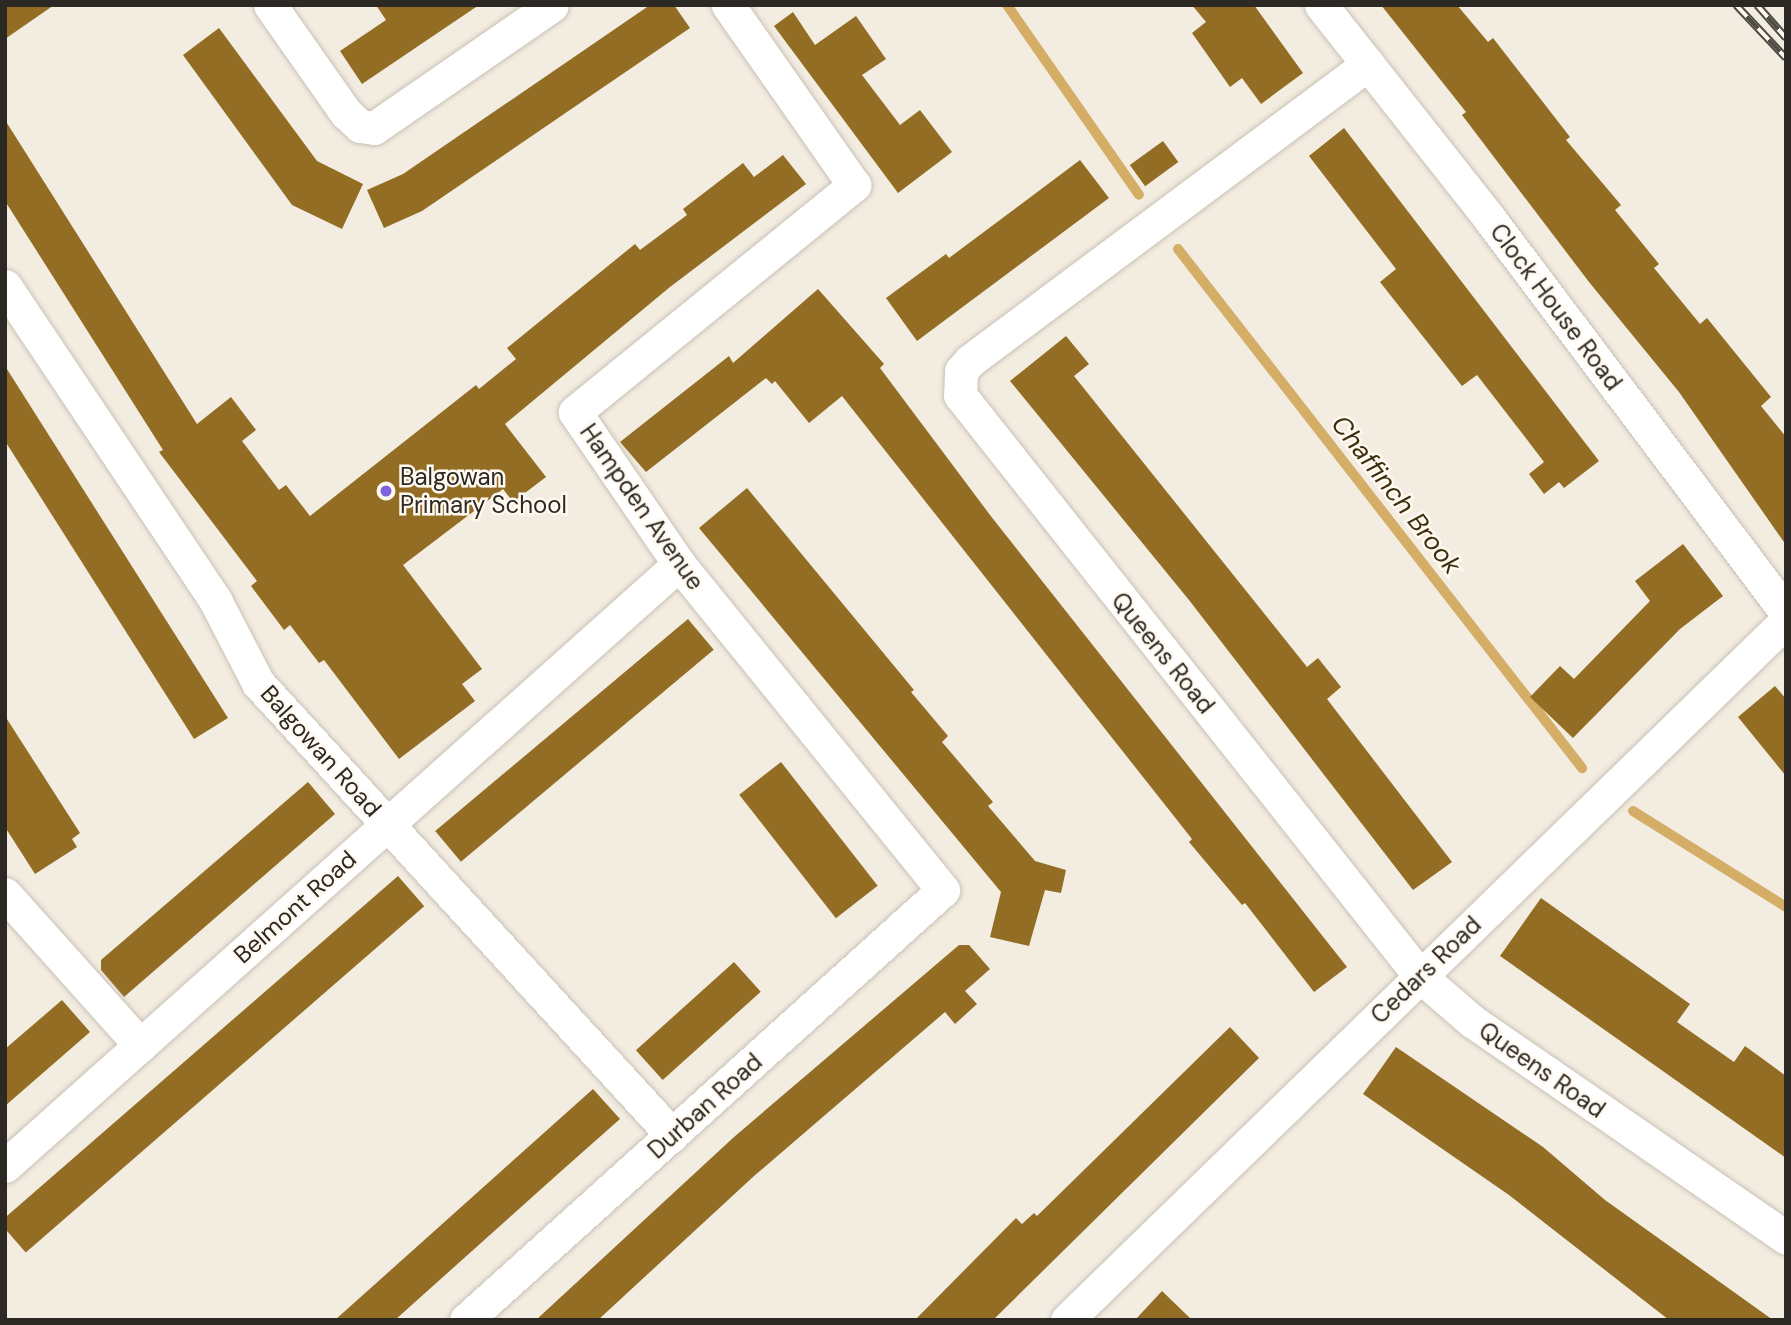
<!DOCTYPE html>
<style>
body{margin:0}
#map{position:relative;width:1791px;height:1325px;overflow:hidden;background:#f3ece0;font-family:"DM Sans",sans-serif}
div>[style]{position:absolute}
.stream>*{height:10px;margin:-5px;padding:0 5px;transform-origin:5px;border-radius:5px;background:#d4ad66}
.building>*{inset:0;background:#926d23;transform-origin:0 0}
.roads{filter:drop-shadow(0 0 2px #c8c1b5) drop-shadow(0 0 2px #c8c1b5)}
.street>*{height:33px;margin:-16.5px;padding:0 16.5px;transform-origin:16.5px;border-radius:16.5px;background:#fff}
.rail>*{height:8px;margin-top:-4px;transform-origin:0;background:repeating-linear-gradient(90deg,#fff9f0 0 16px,#4f4c46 0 32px);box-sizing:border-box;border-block:2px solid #4f4c46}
.dots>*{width:19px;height:19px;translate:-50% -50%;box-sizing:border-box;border:4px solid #fff9f0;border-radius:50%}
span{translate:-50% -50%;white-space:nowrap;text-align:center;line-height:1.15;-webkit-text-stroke:5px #fff9f0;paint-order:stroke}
.street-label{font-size:24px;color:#2c2925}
.poi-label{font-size:24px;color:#2c2925}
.left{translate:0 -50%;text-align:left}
.water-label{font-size:26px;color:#3d2d0d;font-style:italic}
.frame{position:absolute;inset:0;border:7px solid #2c2925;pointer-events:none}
</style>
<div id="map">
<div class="stream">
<div style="left:1007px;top:5px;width:231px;rotate:55.2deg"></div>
<div style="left:1178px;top:249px;width:658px;rotate:52.1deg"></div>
<div style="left:1633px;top:811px;width:181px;rotate:32.1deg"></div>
</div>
<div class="building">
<div style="clip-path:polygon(5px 5px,54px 5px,5px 39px)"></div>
<div style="clip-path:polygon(376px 5px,479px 5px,362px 84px,340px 51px,386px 20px)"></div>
<div style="clip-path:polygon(650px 5px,674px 5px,690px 28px,422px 211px,384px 228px,367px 190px,403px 174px)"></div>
<div style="clip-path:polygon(1192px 5px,1254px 5px,1303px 73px,1261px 104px,1242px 78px,1230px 87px,1192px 33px,1206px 22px)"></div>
<div style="clip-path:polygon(1381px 5px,1457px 5px,1488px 42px,1493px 38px,1570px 137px,1566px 140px,1621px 205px,1615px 210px,1659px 264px,1654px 268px,1700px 324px,1707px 318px,1771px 397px,1761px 406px,1786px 437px,1786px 545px,1679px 392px,1589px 282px,1462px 115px,1466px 112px)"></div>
<div style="clip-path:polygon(793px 12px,815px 45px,856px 16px,886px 59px,862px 75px,900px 125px,920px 110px,952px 152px,898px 193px,774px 26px)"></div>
<div style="clip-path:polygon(219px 28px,317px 161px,363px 184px,342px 229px,292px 205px,183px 55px)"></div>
<div style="clip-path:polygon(5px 120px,197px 424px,231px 397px,256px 430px,242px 441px,279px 490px,286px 485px,310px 516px,476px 385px,479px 389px,516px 359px,507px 348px,635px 244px,640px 250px,687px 215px,683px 209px,743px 163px,754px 177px,783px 155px,806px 184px,670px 287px,505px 424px,546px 477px,513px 502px,503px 489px,403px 565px,482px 669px,462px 684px,475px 701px,399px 759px,324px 660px,319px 663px,290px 625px,284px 630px,251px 586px,257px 581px,159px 452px,163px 450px,5px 201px)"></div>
<div style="clip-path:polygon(1344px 128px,1599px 461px,1564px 488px,1559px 482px,1544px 494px,1529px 474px,1544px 462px,1525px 437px,1477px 375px,1462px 386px,1380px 282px,1396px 269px,1309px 156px)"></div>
<div style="left:1163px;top:141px;width:26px;height:41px;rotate:54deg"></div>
<div style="clip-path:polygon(1080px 160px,1109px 198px,917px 341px,886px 298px,946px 254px,949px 258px)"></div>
<div style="clip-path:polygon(818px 289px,884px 364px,880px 368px,990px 515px,1347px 967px,1314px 992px,1245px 903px,1242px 905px,1189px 842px,1192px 839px,842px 396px,809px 423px,775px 381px,772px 384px,766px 378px,646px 472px,620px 442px,729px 356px,733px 363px)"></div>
<div style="clip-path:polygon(1066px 336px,1089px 364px,1074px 376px,1307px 667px,1318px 658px,1341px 687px,1327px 699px,1452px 862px,1413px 890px,1189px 600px,1010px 381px)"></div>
<div style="clip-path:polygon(5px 366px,228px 718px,194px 739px,5px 441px)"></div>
<div style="clip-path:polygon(747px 488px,914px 690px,911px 692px,948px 736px,942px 742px,993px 802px,988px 806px,1035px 861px,1066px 870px,1061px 893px,1045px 890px,1029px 946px,990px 937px,1001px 892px,699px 528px)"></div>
<div style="clip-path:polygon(1683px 544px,1723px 596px,1680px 629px,1573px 738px,1530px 697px,1560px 666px,1574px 679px,1650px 601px,1635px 581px)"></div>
<div style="left:688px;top:619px;width:40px;height:330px;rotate:50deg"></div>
<div style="clip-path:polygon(1775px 686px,1786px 699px,1786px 776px,1738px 717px)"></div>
<div style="clip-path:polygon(5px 716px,80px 833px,72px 839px,77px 847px,35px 874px,5px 827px)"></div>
<div style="left:781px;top:762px;width:157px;height:53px;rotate:52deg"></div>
<div style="clip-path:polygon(308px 782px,335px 814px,124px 997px,101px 970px,101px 960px)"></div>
<div style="left:398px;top:876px;width:40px;height:528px;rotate:49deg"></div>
<div style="clip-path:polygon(1541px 898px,1690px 1004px,1677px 1022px,1734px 1062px,1745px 1046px,1786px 1076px,1786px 1158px,1500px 956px)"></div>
<div style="clip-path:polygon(959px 945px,969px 945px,990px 969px,965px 991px,977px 1004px,955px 1024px,945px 1012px,754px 1176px,598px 1320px,536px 1320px,734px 1137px)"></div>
<div style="left:734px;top:962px;width:40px;height:132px;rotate:48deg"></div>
<div style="clip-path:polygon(62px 1000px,90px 1032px,5px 1106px,5px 1049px)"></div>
<div style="clip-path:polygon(1230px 1027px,1259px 1058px,993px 1320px,915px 1320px,1016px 1218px,1022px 1224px,1034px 1213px,1037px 1216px)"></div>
<div style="clip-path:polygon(1396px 1047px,1543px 1147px,1605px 1200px,1773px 1320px,1669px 1320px,1509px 1195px,1363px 1094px)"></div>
<div style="clip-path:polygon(593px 1089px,620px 1119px,559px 1173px,395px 1320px,335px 1320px)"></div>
<div style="clip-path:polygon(1162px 1291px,1192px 1320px,1135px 1320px)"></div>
</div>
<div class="roads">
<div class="street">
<div style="left:270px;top:5px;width:132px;rotate:54.9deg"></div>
<div style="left:346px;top:113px;width:19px;rotate:43deg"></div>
<div style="left:360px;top:126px;width:14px;rotate:8deg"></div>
<div style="left:374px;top:128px;width:216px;rotate:-34.6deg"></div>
<div style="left:1321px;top:5px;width:271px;rotate:51.7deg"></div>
<div style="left:1489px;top:218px;width:493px;rotate:53deg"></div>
<div style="left:1368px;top:64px;width:497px;rotate:143.3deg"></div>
<div style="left:970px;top:361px;width:13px;rotate:132deg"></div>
<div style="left:961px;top:371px;width:24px;rotate:92deg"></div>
<div style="left:960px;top:395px;width:741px;rotate:51.63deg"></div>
<div style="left:1420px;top:976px;width:69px;rotate:40.9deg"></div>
<div style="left:1472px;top:1021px;width:382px;rotate:34.6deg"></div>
<div style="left:5px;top:286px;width:378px;rotate:56.2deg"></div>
<div style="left:215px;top:600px;width:93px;rotate:62.6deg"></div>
<div style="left:258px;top:683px;width:613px;rotate:47.51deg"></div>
<div style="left:5px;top:894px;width:203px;rotate:48.2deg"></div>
<div style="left:5px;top:1166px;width:904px;rotate:-41.77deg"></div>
<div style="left:466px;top:1320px;width:642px;rotate:-42.03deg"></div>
<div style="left:943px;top:890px;width:419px;rotate:-129deg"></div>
<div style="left:679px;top:564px;width:184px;rotate:-124.4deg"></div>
<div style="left:575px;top:412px;width:360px;rotate:-39.1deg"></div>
<div style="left:854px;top:185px;width:220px;rotate:-125deg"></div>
<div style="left:1067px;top:1320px;width:1003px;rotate:-44.19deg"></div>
</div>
</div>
<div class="rail">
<div style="left:1736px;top:5px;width:73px;rotate:46.7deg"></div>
<div style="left:1757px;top:5px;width:44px;rotate:48.7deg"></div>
</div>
<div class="dots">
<div style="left:386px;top:491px;background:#7f62dd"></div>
</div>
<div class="street-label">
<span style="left:1556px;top:307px;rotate:53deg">Clock House Road</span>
<span style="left:642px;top:507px;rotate:55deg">Hampden Avenue</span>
<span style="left:1163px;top:653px;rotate:51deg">Queens Road</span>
<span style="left:321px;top:751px;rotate:48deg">Balgowan Road</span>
<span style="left:295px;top:907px;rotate:-42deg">Belmont Road</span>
<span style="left:1426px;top:970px;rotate:-44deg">Cedars Road</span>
<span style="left:1542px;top:1070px;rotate:35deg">Queens Road</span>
<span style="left:705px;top:1106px;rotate:-42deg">Durban Road</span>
</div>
<div class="poi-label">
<span class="left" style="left:400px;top:491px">Balgowan<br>Primary School</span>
</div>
<div class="water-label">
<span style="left:1396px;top:495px;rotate:52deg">Chaffinch Brook</span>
</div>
<div class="frame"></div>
</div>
